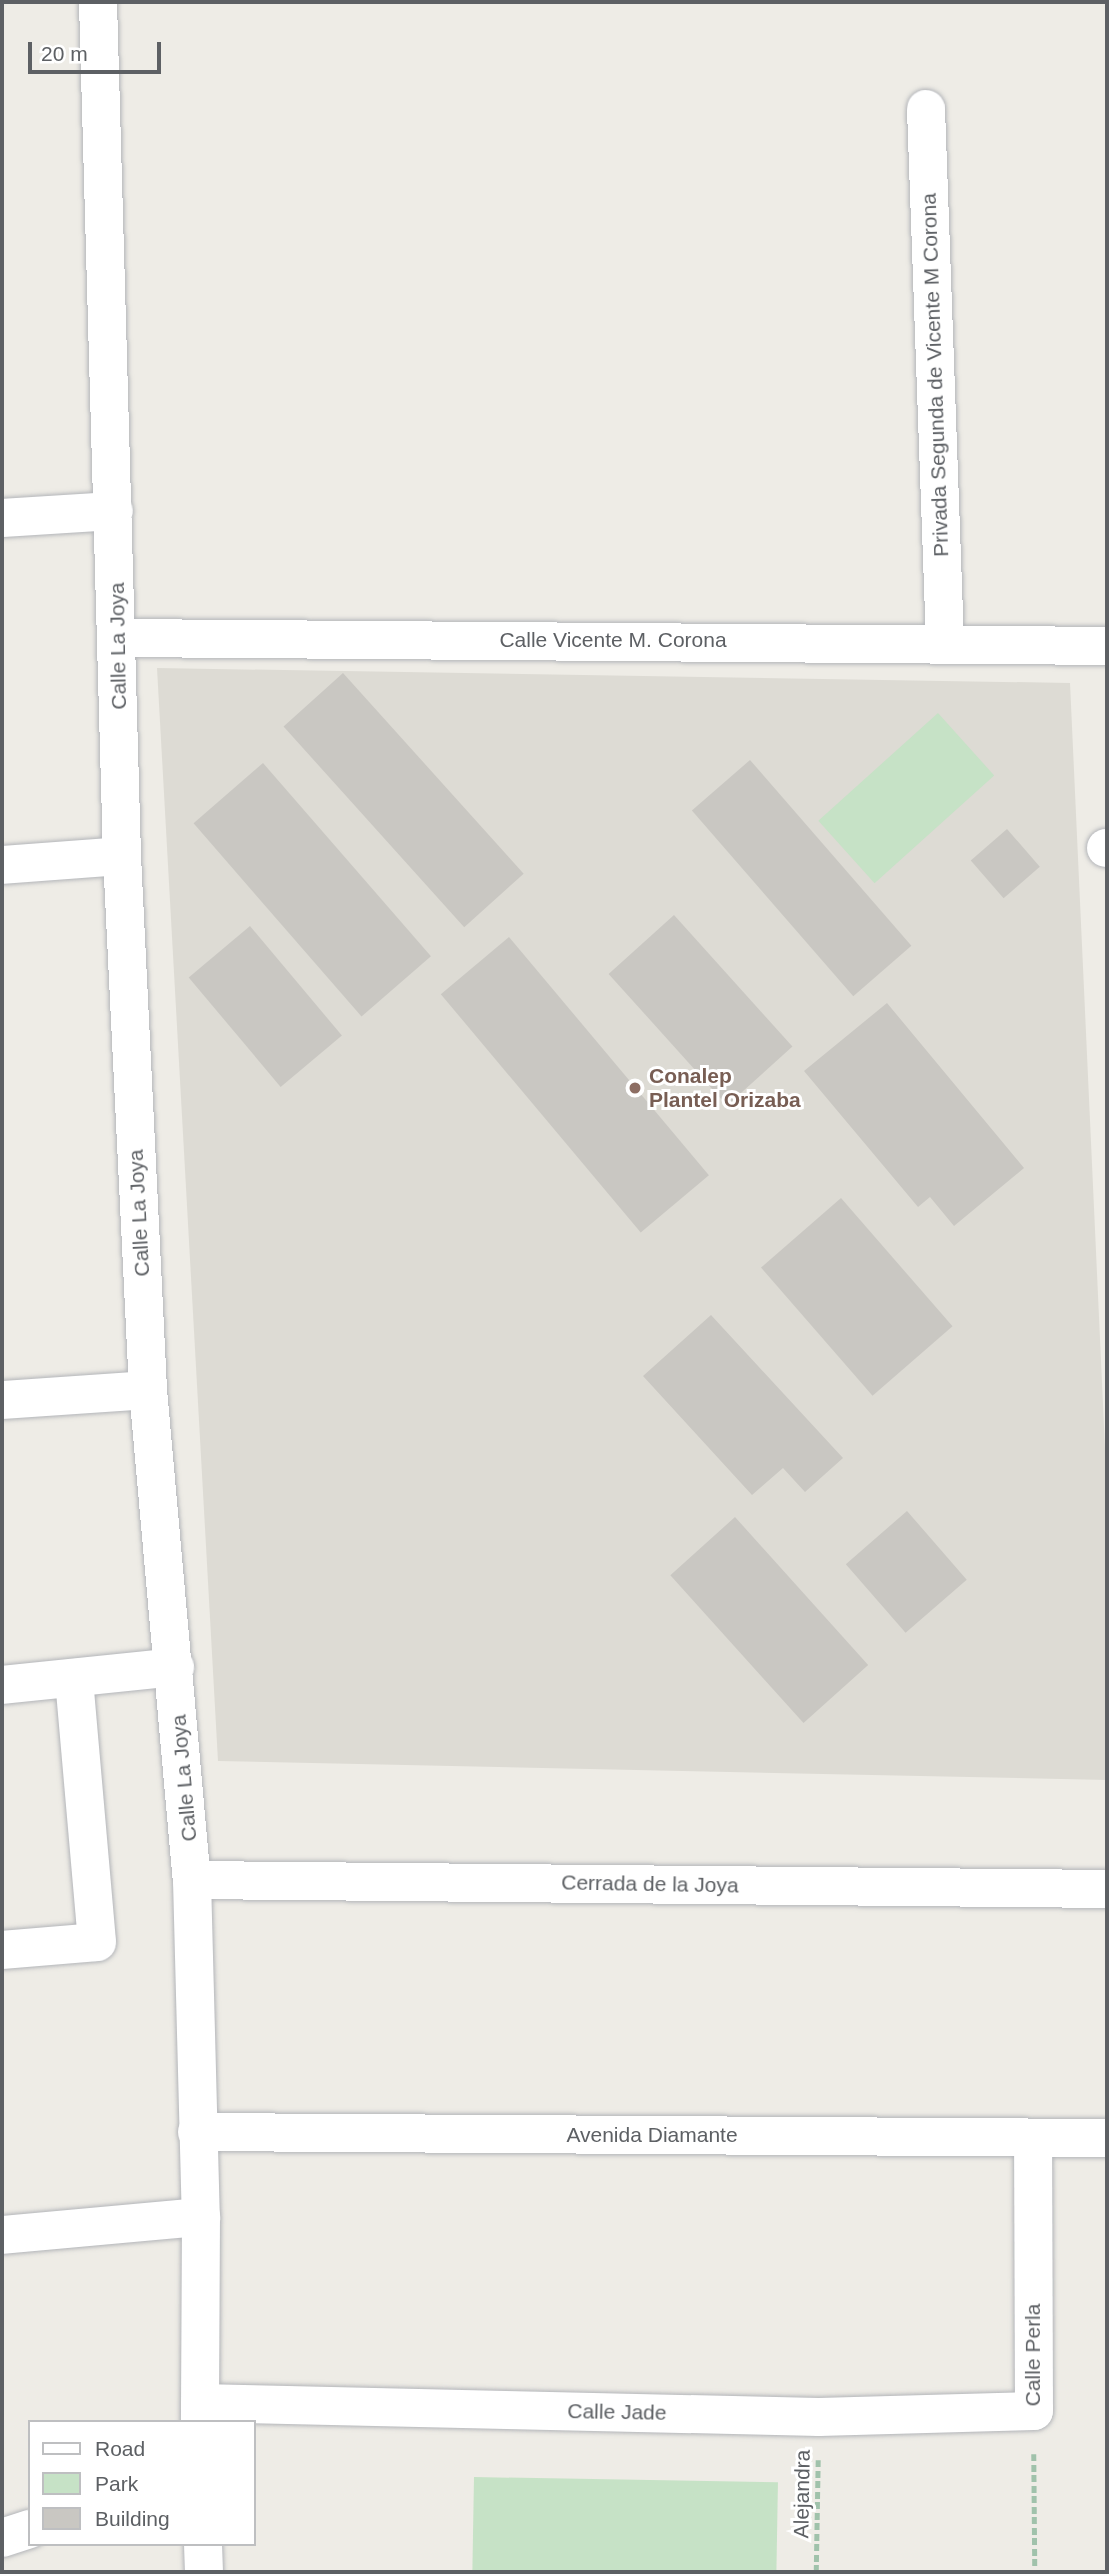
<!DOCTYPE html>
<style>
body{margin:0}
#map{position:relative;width:1109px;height:2574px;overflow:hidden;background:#eeece6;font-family:Helvetica,sans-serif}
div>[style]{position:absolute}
.education>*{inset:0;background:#dddbd4}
.green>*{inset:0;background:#c6e2c6;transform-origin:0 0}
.building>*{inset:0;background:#c9c7c2;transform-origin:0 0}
.path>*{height:4.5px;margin-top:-2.25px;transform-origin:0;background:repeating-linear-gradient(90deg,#a0c2ab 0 7px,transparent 0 10.5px)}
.roads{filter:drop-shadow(0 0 2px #b3b5b9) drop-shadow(0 0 2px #b3b5b9)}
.street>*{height:38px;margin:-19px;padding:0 19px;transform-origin:19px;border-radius:19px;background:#fff}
.dots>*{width:19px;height:19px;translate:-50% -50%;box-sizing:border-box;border:4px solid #fff;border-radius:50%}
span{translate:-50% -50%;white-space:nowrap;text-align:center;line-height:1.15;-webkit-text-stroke:6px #fff;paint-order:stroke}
.street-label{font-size:21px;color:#5d6064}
.education-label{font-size:21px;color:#785e54;font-weight:700}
.left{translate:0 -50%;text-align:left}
.frame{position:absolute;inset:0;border:4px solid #5d6064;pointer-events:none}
.legend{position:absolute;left:28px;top:2420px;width:228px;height:126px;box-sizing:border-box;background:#fff;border:2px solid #bebfc1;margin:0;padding:9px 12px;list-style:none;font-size:21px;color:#5d6064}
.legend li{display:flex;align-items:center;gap:14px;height:35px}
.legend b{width:35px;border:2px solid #bebfc1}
.scale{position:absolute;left:28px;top:42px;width:133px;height:32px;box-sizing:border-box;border:4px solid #5d6064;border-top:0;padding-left:9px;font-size:21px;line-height:24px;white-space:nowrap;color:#5d6064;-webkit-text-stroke:5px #fff;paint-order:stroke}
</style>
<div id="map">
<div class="education">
<div style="clip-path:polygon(157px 668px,1070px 683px,1107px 1492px,1107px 1780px,218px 1761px)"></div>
</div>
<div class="green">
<div style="left:938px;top:713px;width:84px;height:161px;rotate:48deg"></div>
<div style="left:474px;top:2477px;width:304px;height:95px;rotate:1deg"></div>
</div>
<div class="building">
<div style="left:343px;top:673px;width:270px;height:80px;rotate:48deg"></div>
<div style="left:750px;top:760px;width:246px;height:77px;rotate:49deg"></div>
<div style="left:263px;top:763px;width:256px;height:92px;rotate:49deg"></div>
<div style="left:1007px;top:829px;width:50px;height:48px;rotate:49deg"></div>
<div style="left:674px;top:915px;width:177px;height:88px;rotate:48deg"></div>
<div style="left:250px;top:926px;width:143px;height:80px;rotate:50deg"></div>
<div style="left:509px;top:937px;width:311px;height:89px;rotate:50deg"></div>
<div style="clip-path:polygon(887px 1003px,1024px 1168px,954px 1226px,930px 1197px,918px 1207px,804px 1071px)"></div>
<div style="left:841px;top:1198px;width:170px;height:106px;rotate:49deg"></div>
<div style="clip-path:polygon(711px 1315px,843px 1458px,805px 1492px,783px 1468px,752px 1495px,643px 1376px)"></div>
<div style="left:907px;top:1511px;width:91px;height:81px;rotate:49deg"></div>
<div style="left:735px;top:1517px;width:199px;height:87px;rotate:48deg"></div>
</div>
<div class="path">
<div style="left:1034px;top:2454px;width:118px;rotate:89.5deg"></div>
<div style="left:816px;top:2572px;width:112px;rotate:-89deg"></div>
</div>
<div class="roads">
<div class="street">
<div style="left:98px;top:2px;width:854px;rotate:88.39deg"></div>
<div style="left:122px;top:856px;width:535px;rotate:87.21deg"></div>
<div style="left:148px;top:1390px;width:492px;rotate:84.9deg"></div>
<div style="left:192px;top:1880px;width:337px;rotate:88.5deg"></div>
<div style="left:201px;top:2217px;width:205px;rotate:90.3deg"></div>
<div style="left:926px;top:109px;width:533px;rotate:87.96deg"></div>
<div style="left:2px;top:518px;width:112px;rotate:-3.6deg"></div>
<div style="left:119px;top:638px;width:988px;rotate:0.46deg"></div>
<div style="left:1106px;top:848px;width:1px"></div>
<div style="left:2px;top:865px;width:120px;rotate:-4.3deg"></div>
<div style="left:2px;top:1400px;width:146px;rotate:-3.9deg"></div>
<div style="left:2px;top:1685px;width:174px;rotate:-5.9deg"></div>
<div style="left:192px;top:1880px;width:915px;rotate:0.56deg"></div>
<div style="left:2px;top:1950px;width:95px;rotate:-4.8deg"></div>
<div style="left:97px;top:1942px;width:265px;rotate:-95deg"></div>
<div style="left:197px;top:2132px;width:910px;rotate:0.38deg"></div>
<div style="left:2px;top:2235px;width:200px;rotate:-5.2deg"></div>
<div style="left:200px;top:2403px;width:619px;rotate:1.3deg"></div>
<div style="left:819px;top:2417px;width:215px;rotate:-1.6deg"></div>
<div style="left:1034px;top:2411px;width:273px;rotate:-90.2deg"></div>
<div style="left:2px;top:2538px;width:29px;rotate:-18deg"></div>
<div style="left:203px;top:2544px;width:28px;rotate:88deg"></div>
</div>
</div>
<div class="dots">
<div style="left:635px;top:1088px;background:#8d6e63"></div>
</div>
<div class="street-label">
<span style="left:935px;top:375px;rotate:-92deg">Privada Segunda de Vicente M Corona</span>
<span style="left:613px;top:640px">Calle Vicente M. Corona</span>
<span style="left:118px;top:646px;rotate:-91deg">Calle La Joya</span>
<span style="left:139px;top:1213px;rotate:-93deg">Calle La Joya</span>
<span style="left:184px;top:1778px;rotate:-95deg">Calle La Joya</span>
<span style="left:650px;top:1884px;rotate:1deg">Cerrada de la Joya</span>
<span style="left:652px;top:2135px">Avenida Diamante</span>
<span style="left:1033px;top:2355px;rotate:-90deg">Calle Perla</span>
<span style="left:617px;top:2412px;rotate:1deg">Calle Jade</span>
<span style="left:802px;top:2494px;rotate:-89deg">Alejandra</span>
</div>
<div class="education-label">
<span class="left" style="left:649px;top:1088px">Conalep<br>Plantel Orizaba</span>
</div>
<div class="frame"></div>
<ul class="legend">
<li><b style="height:9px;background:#fff"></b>Road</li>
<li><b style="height:19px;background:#c6e2c6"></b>Park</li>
<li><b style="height:19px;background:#c9c7c2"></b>Building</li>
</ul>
<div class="scale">20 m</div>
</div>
